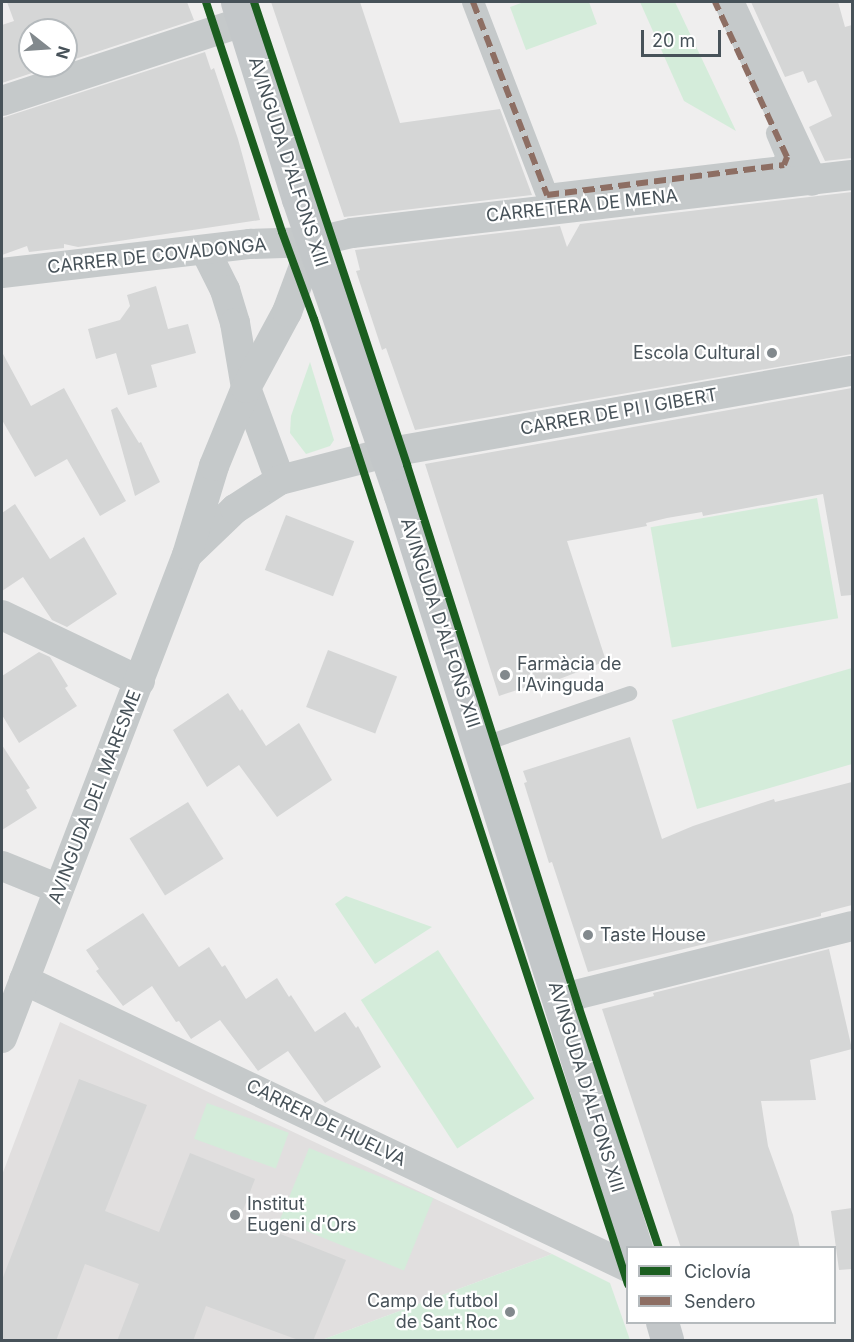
<!DOCTYPE html>
<meta charset="utf-8">
<style>
body{margin:0}
#map{position:relative;width:854px;height:1342px;overflow:hidden;background:#efeeee;font-family:Inter,sans-serif}
div>[style]{position:absolute}
.education>*{inset:0;background:#e1dfdf}
.green>*{inset:0;background:#d4ecda;transform-origin:0 0}
.building>*{inset:0;background:#d5d6d6;transform-origin:0 0}
.service>*{height:15px;margin:-7.5px;padding:0 7.5px;transform-origin:7.5px;border-radius:7.5px;background:#c5c9ca}
.pedestrian>*{height:22px;margin:-11px;padding:0 11px;transform-origin:11px;border-radius:11px;background:#c5c9ca}
.minor>*{height:30px;margin:-15px;padding:0 15px;transform-origin:15px;border-radius:15px;background:#c5c9ca}
.primary>*{height:33px;margin:-16.5px;padding:0 16.5px;transform-origin:16.5px;border-radius:16.5px;background:#c3c7c9}
.quiet>*{height:6px;margin-top:-3px;transform-origin:0;background:repeating-linear-gradient(90deg,#8d6e63 0 12px,transparent 0 18px)}
.cycleway>*{height:8px;margin:-4px;padding:0 4px;transform-origin:4px;border-radius:4px;background:#1b5e20}
.dots>*{width:16px;height:16px;translate:-50% -50%;box-sizing:border-box;border:3px solid #fff;border-radius:50%}
span{translate:-50% -50%;white-space:nowrap;text-align:center;line-height:1.15;-webkit-text-stroke:4.5px #fff;paint-order:stroke}
.street-label{font-size:18px;color:#475259}
.poi-label{font-size:18px;color:#475259}
.right{translate:-100% -50%;text-align:right}
.left{translate:0 -50%;text-align:left}
.frame{position:absolute;inset:0;border:3px solid #475259;pointer-events:none}
.legend{position:absolute;left:626px;top:1246px;width:210px;height:78px;box-sizing:border-box;background:#fff;border:2px solid #b5babd;margin:0;padding:8px 10px;list-style:none;font-size:18px;color:#475259}
.legend li{display:flex;align-items:center;gap:12px;height:30px}
.legend b{width:30px;border:2px solid #b5babd}
.north{position:absolute;left:18px;top:18px;width:60px;height:60px;box-sizing:border-box;background:#fff;border:2px solid #b5babd;border-radius:50%;rotate:107deg;font-size:16px;font-weight:700;line-height:24px;text-align:center;color:#475259}
.north::after{content:'';display:block;margin:auto;width:21px;height:27px;background:#82898d;clip-path:polygon(50% 0,100% 100%,50% 72%,0 100%)}
.scale{position:absolute;left:641px;top:30px;width:80px;height:27px;box-sizing:border-box;border:3px solid #475259;border-top:0;padding-left:8px;font-size:18px;line-height:21px;white-space:nowrap;color:#475259;-webkit-text-stroke:4px #fff;paint-order:stroke}
</style>
<div id="map">
<div class="education">
<div style="clip-path:polygon(60px 1022px,552px 1254px,322px 1340px,2px 1340px,2px 1175px)"></div>
</div>
<div class="green">
<div style="clip-path:polygon(524px 2px,589px 2px,597px 24px,526px 50px,510px 7px)"></div>
<div style="clip-path:polygon(640px 2px,675px 2px,736px 131px,684px 101px)"></div>
<div style="clip-path:polygon(310px 362px,334px 440px,330px 446px,306px 454px,290px 433px,291px 416px)"></div>
<div style="left:817px;top:498px;width:122px;height:169px;rotate:80deg"></div>
<div style="clip-path:polygon(852px 668px,852px 764px,697px 809px,672px 720px)"></div>
<div style="clip-path:polygon(346px 896px,432px 927px,375px 964px,335px 904px)"></div>
<div style="left:438px;top:950px;width:177px;height:92px;rotate:57deg"></div>
<div style="left:207px;top:1103px;width:87px;height:38px;rotate:20deg"></div>
<div style="left:309px;top:1148px;width:134px;height:78px;rotate:22deg"></div>
<div style="clip-path:polygon(552px 1254px,610px 1283px,630px 1340px,322px 1340px)"></div>
</div>
<div class="building">
<div style="clip-path:polygon(7px 2px,187px 2px,194px 20px,66px 62px,66px 30px,30px 30px,30px 66px,53px 66px,2px 83px,2px 25px,14px 21px)"></div>
<div style="clip-path:polygon(271px 2px,360px 2px,400px 123px,500px 109px,532px 195px,344px 217px)"></div>
<div style="clip-path:polygon(751px 2px,838px 2px,845px 27px,852px 25px,852px 158px,825px 161px,809px 127px,832px 116px,816px 80px,808px 83px,803px 71px,785px 77px)"></div>
<div style="clip-path:polygon(205px 52px,211px 70px,214px 68px,238px 139px,260px 220px,99px 244px,78px 247px,64px 244px,64px 248px,29px 252px,27px 246px,2px 255px,2px 118px)"></div>
<div style="clip-path:polygon(852px 192px,852px 354px,415px 430px,386px 348px,382px 350px,356px 271px,360px 270px,355px 250px,560px 226px,567px 247px,580px 224px)"></div>
<div style="clip-path:polygon(156px 286px,168px 329px,188px 324px,196px 353px,151px 365px,157px 387px,128px 395px,116px 353px,96px 359px,88px 329px,120px 320px,130px 306px,127px 295px)"></div>
<div style="clip-path:polygon(2px 352px,31px 406px,64px 388px,126px 501px,100px 516px,67px 459px,35px 477px,2px 420px)"></div>
<div style="clip-path:polygon(852px 388px,852px 595px,841px 596px,823px 494px,703px 516px,702px 512px,667px 518px,646px 523px,647px 526px,567px 541px,606px 661px,531px 690px,529px 686px,499px 696px,425px 464px)"></div>
<div style="clip-path:polygon(117px 407px,139px 443px,141px 442px,160px 482px,135px 496px,111px 410px)"></div>
<div style="clip-path:polygon(15px 504px,50px 559px,84px 537px,117px 594px,67px 627px,52px 620px,23px 577px,2px 591px,2px 513px)"></div>
<div style="left:286px;top:515px;width:73px;height:59px;rotate:21deg"></div>
<div style="left:328px;top:650px;width:74px;height:61px;rotate:21deg"></div>
<div style="clip-path:polygon(39px 652px,50px 657px,68px 686px,65px 688px,77px 706px,19px 743px,2px 715px,2px 676px)"></div>
<div style="clip-path:polygon(228px 693px,240px 711px,242px 709px,266px 746px,299px 723px,332px 780px,277px 817px,239px 765px,207px 787px,173px 730px)"></div>
<div style="clip-path:polygon(630px 737px,662px 839px,693px 826px,774px 799px,775px 802px,852px 782px,852px 905px,821px 913px,821px 916px,588px 972px,552px 862px,549px 863px,524px 783px,527px 782px,523px 771px)"></div>
<div style="clip-path:polygon(2px 745px,30px 788px,26px 790px,37px 808px,2px 830px)"></div>
<div style="left:188px;top:802px;width:67px;height:69px;rotate:58deg"></div>
<div style="clip-path:polygon(143px 913px,179px 967px,209px 947px,222px 967px,225px 965px,246px 999px,277px 978px,289px 997px,291px 995px,315px 1032px,345px 1012px,356px 1028px,358px 1026px,381px 1067px,325px 1103px,288px 1051px,258px 1071px,220px 1020px,191px 1039px,179px 1021px,176px 1022px,152px 986px,123px 1006px,96px 971px,99px 969px,86px 950px)"></div>
<div style="clip-path:polygon(829px 949px,852px 1049px,810px 1060px,816px 1100px,761px 1101px,768px 1146px,793px 1215px,800px 1248px,681px 1248px,602px 1009px,654px 996px,653px 993px)"></div>
<div style="clip-path:polygon(79px 1079px,147px 1105px,105px 1211px,159px 1232px,190px 1153px,255px 1179px,240px 1218px,346px 1260px,313px 1341px,301px 1341px,206px 1306px,193px 1341px,117px 1341px,139px 1284px,85px 1264px,56px 1341px,2px 1341px,2px 1280px)"></div>
<div style="clip-path:polygon(852px 1208px,852px 1269px,839px 1270px,831px 1211px)"></div>
</div>
<div class="service">
<div style="left:479px;top:745px;width:159px;rotate:-19.1deg"></div>
</div>
<div class="pedestrian">
<div style="left:473px;top:2px;width:207px;rotate:69deg"></div>
<div style="left:547px;top:195px;width:236px;rotate:-6.8deg"></div>
<div style="left:781px;top:167px;width:12px;rotate:-59deg"></div>
<div style="left:787px;top:157px;width:26px;rotate:-113deg"></div>
</div>
<div class="minor">
<div style="left:729px;top:2px;width:197px;rotate:65.1deg"></div>
<div style="left:2px;top:101px;width:253px;rotate:-18.2deg"></div>
<div style="left:205px;top:250px;width:45px;rotate:63.4deg"></div>
<div style="left:225px;top:290px;width:34px;rotate:73deg"></div>
<div style="left:235px;top:323px;width:66px;rotate:80.4deg"></div>
<div style="left:246px;top:388px;width:98px;rotate:69.7deg"></div>
<div style="left:2px;top:273px;width:250px;rotate:-6.7deg"></div>
<div style="left:250px;top:244px;width:63px;rotate:-1.8deg"></div>
<div style="left:313px;top:242px;width:40px;rotate:-13deg"></div>
<div style="left:352px;top:233px;width:503px;rotate:-6.62deg"></div>
<div style="left:188px;top:554px;width:65px;rotate:-43.8deg"></div>
<div style="left:235px;top:509px;width:54px;rotate:-32.8deg"></div>
<div style="left:280px;top:480px;width:108px;rotate:-14.4deg"></div>
<div style="left:385px;top:453px;width:474px;rotate:-10deg"></div>
<div style="left:2px;top:615px;width:153px;rotate:25.6deg"></div>
<div style="left:2px;top:866px;width:61px;rotate:22deg"></div>
<div style="left:24px;top:980px;width:669px;rotate:25.42deg"></div>
<div style="left:559px;top:999px;width:302px;rotate:-14deg"></div>
<div style="left:2px;top:1038px;width:517px;rotate:-69.04deg"></div>
<div style="left:187px;top:555px;width:93px;rotate:-73.1deg"></div>
<div style="left:214px;top:466px;width:84px;rotate:-67.7deg"></div>
<div style="left:246px;top:388px;width:86px;rotate:-61.7deg"></div>
<div style="left:287px;top:312px;width:75px;rotate:-69.6deg"></div>
</div>
<div class="primary">
<div style="left:237px;top:2px;width:206px;rotate:72.8deg"></div>
<div style="left:298px;top:199px;width:313px;rotate:71deg"></div>
<div style="left:400px;top:495px;width:789px;rotate:72.6deg"></div>
<div style="left:662px;top:1322px;width:19px;rotate:74deg"></div>
</div>
<div class="quiet">
<div style="left:473px;top:2px;width:207px;rotate:69deg"></div>
<div style="left:547px;top:195px;width:239px;rotate:-7.2deg"></div>
<div style="left:784px;top:165px;width:9px;rotate:-69deg"></div>
<div style="left:787px;top:157px;width:171px;rotate:-114.9deg"></div>
</div>
<div class="cycleway">
<div style="left:206px;top:2px;width:242px;rotate:71.7deg"></div>
<div style="left:282px;top:232px;width:93px;rotate:69.8deg"></div>
<div style="left:314px;top:319px;width:1015px;rotate:71.98deg"></div>
<div style="left:254px;top:2px;width:488px;rotate:71.7deg"></div>
<div style="left:407px;top:465px;width:570px;rotate:72.42deg"></div>
<div style="left:579px;top:1008px;width:253px;rotate:71.6deg"></div>
</div>
<div class="dots">
<div style="left:772px;top:353px;background:#82898d"></div>
<div style="left:505px;top:675px;background:#82898d"></div>
<div style="left:588px;top:935px;background:#82898d"></div>
<div style="left:235px;top:1215px;background:#82898d"></div>
<div style="left:510px;top:1312px;background:#82898d"></div>
</div>
<div class="street-label">
<span style="left:288px;top:162px;rotate:72deg">AVINGUDA D'ALFONS XIII</span>
<span style="left:582px;top:206px;rotate:-6deg">CARRETERA DE MENA</span>
<span style="left:157px;top:256px;rotate:-6deg">CARRER DE COVADONGA</span>
<span style="left:619px;top:412px;rotate:-10deg">CARRER DE PI I GIBERT</span>
<span style="left:440px;top:623px;rotate:72deg">AVINGUDA D'ALFONS XIII</span>
<span style="left:95px;top:797px;rotate:-69deg">AVINGUDA DEL MARESME</span>
<span style="left:586px;top:1087px;rotate:73deg">AVINGUDA D'ALFONS XIII</span>
<span style="left:326px;top:1123px;rotate:26deg">CARRER DE HUELVA</span>
</div>
<div class="poi-label">
<span class="right" style="left:760px;top:353px">Escola Cultural</span>
<span class="left" style="left:517px;top:675px">Farmàcia de<br>l'Avinguda</span>
<span class="left" style="left:600px;top:935px">Taste House</span>
<span class="left" style="left:247px;top:1215px">Institut<br>Eugeni d'Ors</span>
<span class="right" style="left:498px;top:1312px">Camp de futbol<br>de Sant Roc</span>
</div>
<div class="frame"></div>
<ul class="legend">
<li><b style="height:8px;background:#1b5e20"></b>Ciclovía</li>
<li><b style="height:8px;background:#8d6e63"></b>Sendero</li>
</ul>
<div class="north">N</div>
<div class="scale">20 m</div>
</div>
